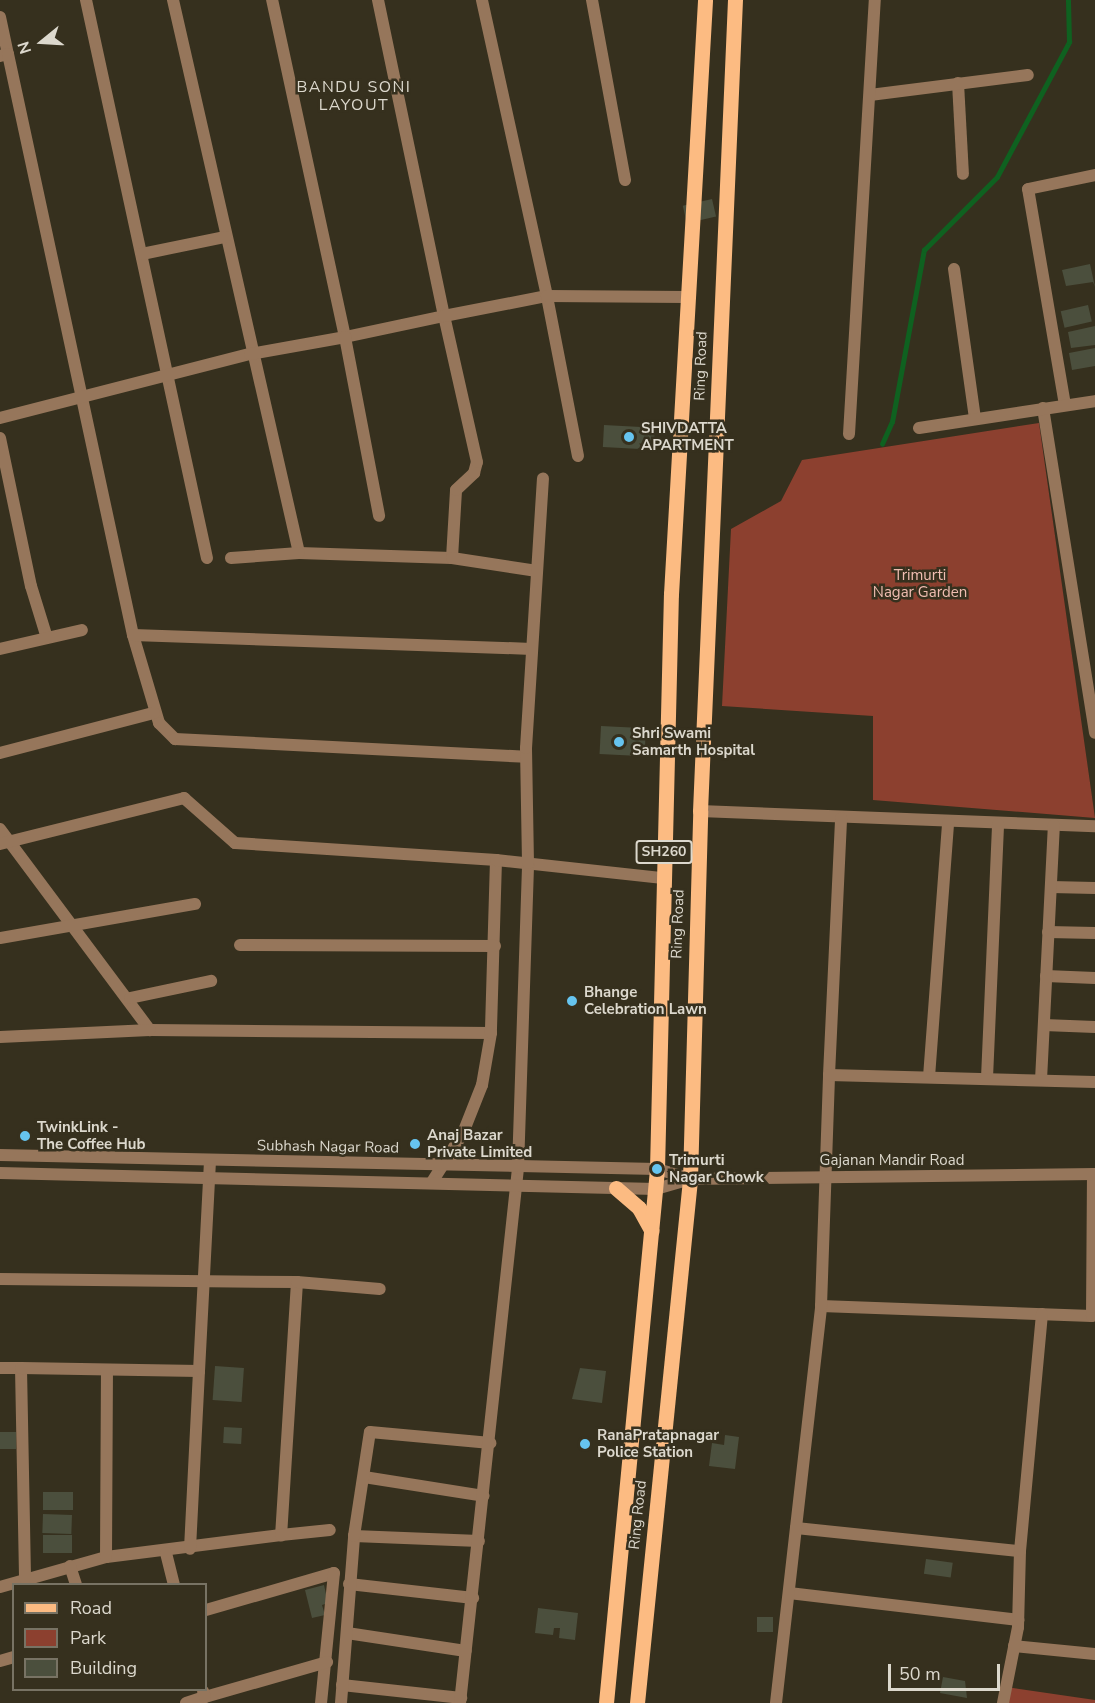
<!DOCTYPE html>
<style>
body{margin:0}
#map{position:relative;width:1095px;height:1703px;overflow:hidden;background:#36301e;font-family:"Nunito Sans",sans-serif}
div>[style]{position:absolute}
.green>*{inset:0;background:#8c402f}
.stream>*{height:4.5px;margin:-2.25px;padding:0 2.25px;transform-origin:2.25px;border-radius:2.25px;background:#0f6120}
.building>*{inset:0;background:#4b4f3d;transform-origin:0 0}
.minor>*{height:12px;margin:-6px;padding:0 6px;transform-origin:6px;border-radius:6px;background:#96765b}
.tertiary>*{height:12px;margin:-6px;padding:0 6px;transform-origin:6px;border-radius:6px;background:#96765b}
.primary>*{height:15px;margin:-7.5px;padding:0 7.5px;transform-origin:7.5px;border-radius:7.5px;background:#fcbb82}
.dots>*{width:16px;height:16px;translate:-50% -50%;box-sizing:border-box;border:3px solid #36301e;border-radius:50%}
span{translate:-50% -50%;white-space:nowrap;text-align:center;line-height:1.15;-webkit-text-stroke:5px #36301e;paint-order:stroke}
.shield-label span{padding:2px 4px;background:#36301e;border:2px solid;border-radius:4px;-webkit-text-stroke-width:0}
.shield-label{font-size:14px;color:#dcd8cd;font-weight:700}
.street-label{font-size:15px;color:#dcd8cd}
.poi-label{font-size:15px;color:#dcd8cd;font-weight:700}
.left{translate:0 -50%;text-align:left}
.park-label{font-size:15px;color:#f0bdb1}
.neighbourhood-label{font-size:16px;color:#dcd8cd;letter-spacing:1.5px}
.legend{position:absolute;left:12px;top:1583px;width:195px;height:108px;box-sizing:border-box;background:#36301e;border:2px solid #787364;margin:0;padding:8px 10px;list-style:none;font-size:18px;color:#dcd8cd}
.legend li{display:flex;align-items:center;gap:12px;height:30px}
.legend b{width:30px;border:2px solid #787364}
.north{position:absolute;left:12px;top:12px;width:60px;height:60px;-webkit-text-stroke:4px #36301e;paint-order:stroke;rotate:252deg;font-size:16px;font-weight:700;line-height:24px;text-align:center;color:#dcd8cd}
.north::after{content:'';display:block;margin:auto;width:21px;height:27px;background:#dcd8cd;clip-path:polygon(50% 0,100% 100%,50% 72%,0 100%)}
.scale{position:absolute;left:888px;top:1664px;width:112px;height:27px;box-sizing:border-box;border:3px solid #dcd8cd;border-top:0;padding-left:8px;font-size:18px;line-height:21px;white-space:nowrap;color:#dcd8cd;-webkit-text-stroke:4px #36301e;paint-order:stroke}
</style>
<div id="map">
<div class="green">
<div style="clip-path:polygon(1039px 423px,1095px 818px,873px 800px,873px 716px,722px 706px,731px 529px,781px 501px,802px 460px)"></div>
<div style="clip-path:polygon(1006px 1687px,1095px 1700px,1095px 1703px,1004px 1703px)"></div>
</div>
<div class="stream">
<div style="left:882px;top:444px;width:24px;rotate:-66deg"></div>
<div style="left:892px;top:422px;width:175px;rotate:-79.5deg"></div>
<div style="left:924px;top:250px;width:103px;rotate:-45deg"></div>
<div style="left:997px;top:177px;width:153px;rotate:-61.9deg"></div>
<div style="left:1069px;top:42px;width:42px;rotate:-91.4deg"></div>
</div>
<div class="building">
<div style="left:712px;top:199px;width:18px;height:30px;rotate:77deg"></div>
<div style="clip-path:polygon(1090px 264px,1095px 287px,1093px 282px,1066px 286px,1062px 270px)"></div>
<div style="left:1088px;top:305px;width:17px;height:28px;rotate:77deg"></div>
<div style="clip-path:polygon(1095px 326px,1095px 345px,1071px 348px,1068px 332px)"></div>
<div style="clip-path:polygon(1095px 348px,1095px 366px,1072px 370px,1069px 353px)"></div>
<div style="left:604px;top:425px;width:51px;height:22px;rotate:3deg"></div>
<div style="left:601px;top:726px;width:45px;height:28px;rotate:3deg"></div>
<div style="left:215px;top:1366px;width:29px;height:34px;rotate:4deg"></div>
<div style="clip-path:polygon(580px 1368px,606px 1371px,602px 1403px,572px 1399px)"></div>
<div style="left:224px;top:1427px;width:18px;height:16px;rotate:3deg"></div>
<div style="left:0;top:1432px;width:16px;height:17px"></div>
<div style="clip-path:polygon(725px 1435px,739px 1437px,735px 1469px,709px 1466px,712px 1443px,724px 1445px)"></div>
<div style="left:43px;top:1492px;width:30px;height:18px"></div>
<div style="left:43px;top:1514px;width:29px;height:19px;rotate:2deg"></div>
<div style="left:43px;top:1535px;width:29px;height:18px"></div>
<div style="left:926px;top:1559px;width:27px;height:15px;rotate:8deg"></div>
<div style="clip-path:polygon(324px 1585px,328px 1603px,322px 1605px,325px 1615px,312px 1618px,305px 1590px)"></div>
<div style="clip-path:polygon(538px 1608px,578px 1613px,575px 1640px,559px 1638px,560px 1628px,554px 1628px,553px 1635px,535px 1633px)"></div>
<div style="left:757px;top:1617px;width:16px;height:15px"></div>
<div style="clip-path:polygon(943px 1677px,965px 1681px,967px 1698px,940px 1693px)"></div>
</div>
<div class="minor">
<div style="left:86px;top:0;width:571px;rotate:77.77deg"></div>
<div style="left:173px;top:0;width:567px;rotate:77.16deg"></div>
<div style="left:299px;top:553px;width:153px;rotate:1.9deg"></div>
<div style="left:452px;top:558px;width:68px;rotate:-86.6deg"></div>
<div style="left:456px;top:490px;width:25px;rotate:-43deg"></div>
<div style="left:474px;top:473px;width:11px;rotate:-75deg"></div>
<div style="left:477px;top:462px;width:150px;rotate:-102.7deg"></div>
<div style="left:444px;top:316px;width:101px;rotate:168deg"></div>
<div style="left:345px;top:337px;width:345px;rotate:-102.2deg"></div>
<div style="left:378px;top:0;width:323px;rotate:78.2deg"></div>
<div style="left:444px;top:316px;width:105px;rotate:-11deg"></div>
<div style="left:547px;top:296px;width:303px;rotate:-102.4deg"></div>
<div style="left:592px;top:0;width:183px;rotate:79.6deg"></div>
<div style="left:0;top:17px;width:38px;rotate:78deg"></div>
<div style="left:0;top:56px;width:8px;rotate:-14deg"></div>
<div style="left:8px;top:54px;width:594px;rotate:77.86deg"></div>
<div style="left:133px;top:635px;width:92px;rotate:73.5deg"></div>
<div style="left:159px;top:723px;width:23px;rotate:45deg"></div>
<div style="left:175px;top:739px;width:351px;rotate:2.9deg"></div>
<div style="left:958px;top:83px;width:91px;rotate:86.9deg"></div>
<div style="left:870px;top:95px;width:159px;rotate:-7.2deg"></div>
<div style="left:142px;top:254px;width:85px;rotate:-11.6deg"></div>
<div style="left:954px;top:269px;width:151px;rotate:82deg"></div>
<div style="left:1065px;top:405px;width:219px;rotate:-99.7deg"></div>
<div style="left:1028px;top:189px;width:68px;rotate:-11.8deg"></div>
<div style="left:1043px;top:408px;width:329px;rotate:80.9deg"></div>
<div style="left:0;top:418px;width:258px;rotate:-14.4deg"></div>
<div style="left:250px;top:354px;width:97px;rotate:-10.1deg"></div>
<div style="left:345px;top:337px;width:182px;rotate:79.2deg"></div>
<div style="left:919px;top:428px;width:178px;rotate:-8.7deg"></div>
<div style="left:849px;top:434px;width:435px;rotate:-86.6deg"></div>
<div style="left:0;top:438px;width:151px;rotate:78.2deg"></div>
<div style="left:31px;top:586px;width:54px;rotate:72.9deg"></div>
<div style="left:578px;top:456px;width:163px;rotate:-101deg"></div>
<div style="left:547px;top:296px;width:139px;rotate:0.4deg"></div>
<div style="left:231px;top:558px;width:68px;rotate:-4.2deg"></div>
<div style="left:452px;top:558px;width:86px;rotate:8.7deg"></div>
<div style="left:133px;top:635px;width:399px;rotate:2deg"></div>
<div style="left:0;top:649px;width:84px;rotate:-13deg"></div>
<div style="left:0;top:753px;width:159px;rotate:-14.6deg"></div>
<div style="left:700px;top:811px;width:395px;rotate:2.2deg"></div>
<div style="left:0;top:829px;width:251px;rotate:53.3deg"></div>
<div style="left:150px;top:1030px;width:341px;rotate:0.5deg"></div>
<div style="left:491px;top:1033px;width:53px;rotate:99.8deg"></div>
<div style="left:482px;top:1085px;width:52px;rotate:111.6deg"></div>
<div style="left:463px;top:1133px;width:58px;rotate:122.3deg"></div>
<div style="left:0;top:844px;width:190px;rotate:-14deg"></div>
<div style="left:184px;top:798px;width:68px;rotate:41.4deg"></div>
<div style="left:235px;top:843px;width:262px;rotate:3.7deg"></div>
<div style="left:496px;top:860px;width:173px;rotate:91.7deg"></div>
<div style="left:496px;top:860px;width:168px;rotate:6.2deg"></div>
<div style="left:1051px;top:887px;width:44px;rotate:1.3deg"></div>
<div style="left:1048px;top:932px;width:47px;rotate:1.2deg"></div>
<div style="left:0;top:938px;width:198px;rotate:-9.9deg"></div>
<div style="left:240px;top:945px;width:255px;rotate:0.2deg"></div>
<div style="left:1046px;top:976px;width:49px;rotate:2.3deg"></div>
<div style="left:130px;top:998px;width:83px;rotate:-11.9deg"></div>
<div style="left:1044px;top:1025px;width:51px;rotate:2.2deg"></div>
<div style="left:0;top:1037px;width:150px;rotate:-2.7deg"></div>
<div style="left:829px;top:1075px;width:257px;rotate:-87.3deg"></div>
<div style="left:929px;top:1077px;width:255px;rotate:-85.7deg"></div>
<div style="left:987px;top:1078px;width:254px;rotate:-87.5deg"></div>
<div style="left:1041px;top:1080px;width:255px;rotate:-87.1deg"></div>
<div style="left:0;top:1279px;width:297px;rotate:0.6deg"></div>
<div style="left:297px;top:1282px;width:254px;rotate:93.6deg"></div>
<div style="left:281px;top:1535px;width:176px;rotate:172.8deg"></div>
<div style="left:106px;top:1557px;width:110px;rotate:164.2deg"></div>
<div style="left:297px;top:1282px;width:83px;rotate:4.8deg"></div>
<div style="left:821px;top:1306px;width:271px;rotate:2.1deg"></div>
<div style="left:1092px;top:1316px;width:142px;rotate:-89.6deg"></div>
<div style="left:0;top:1368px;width:21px"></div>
<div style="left:21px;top:1368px;width:210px;rotate:88.9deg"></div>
<div style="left:21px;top:1368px;width:178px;rotate:1deg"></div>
<div style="left:199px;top:1371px;width:178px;rotate:92.9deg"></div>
<div style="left:199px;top:1371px;width:211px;rotate:-87deg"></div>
<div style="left:364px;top:1477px;width:121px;rotate:9deg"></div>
<div style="left:796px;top:1528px;width:225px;rotate:5.9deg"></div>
<div style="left:281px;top:1535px;width:49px;rotate:-5.8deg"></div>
<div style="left:354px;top:1536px;width:125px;rotate:2.3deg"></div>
<div style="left:166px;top:1553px;width:32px;rotate:76deg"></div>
<div style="left:106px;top:1557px;width:187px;rotate:-89.7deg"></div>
<div style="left:70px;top:1566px;width:19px;rotate:72deg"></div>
<div style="left:349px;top:1584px;width:125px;rotate:6.4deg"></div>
<div style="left:789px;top:1593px;width:231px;rotate:6.7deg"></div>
<div style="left:206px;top:1610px;width:133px;rotate:-16.1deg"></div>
<div style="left:334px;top:1573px;width:131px;rotate:95.7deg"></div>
<div style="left:347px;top:1633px;width:120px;rotate:8.6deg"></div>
<div style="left:1014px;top:1646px;width:81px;rotate:5.6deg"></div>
<div style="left:0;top:1661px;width:15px;rotate:-16deg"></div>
<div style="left:342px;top:1685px;width:120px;rotate:6.2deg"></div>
<div style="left:205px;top:1697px;width:127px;rotate:-16deg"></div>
<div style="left:186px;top:1703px;width:20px;rotate:-18deg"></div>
<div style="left:205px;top:1697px;width:6px;rotate:-108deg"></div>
<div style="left:341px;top:1703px;width:168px;rotate:-85.5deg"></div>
<div style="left:354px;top:1536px;width:105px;rotate:-81.3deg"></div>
<div style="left:370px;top:1432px;width:121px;rotate:5.2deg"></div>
<div style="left:460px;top:1703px;width:538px;rotate:-83.81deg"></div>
<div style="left:518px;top:1168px;width:305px;rotate:-88.1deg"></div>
<div style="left:528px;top:863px;width:115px;rotate:-91deg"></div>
<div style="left:526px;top:748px;width:270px;rotate:-86.4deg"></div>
<div style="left:776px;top:1703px;width:400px;rotate:-83.5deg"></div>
<div style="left:821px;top:1306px;width:231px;rotate:-88deg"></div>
<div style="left:829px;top:1075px;width:266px;rotate:1.5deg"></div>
<div style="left:1003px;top:1703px;width:77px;rotate:-78.8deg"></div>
<div style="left:1018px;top:1627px;width:76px;rotate:-88.5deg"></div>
<div style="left:1020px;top:1551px;width:238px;rotate:-84.7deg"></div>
</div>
<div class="tertiary">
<div style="left:0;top:1155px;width:657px;rotate:1.22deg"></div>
<div style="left:657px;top:1169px;width:32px;rotate:16deg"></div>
<div style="left:0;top:1173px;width:656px;rotate:1.4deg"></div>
<div style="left:656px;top:1189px;width:35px;rotate:-16deg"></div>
<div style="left:690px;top:1179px;width:405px;rotate:-0.7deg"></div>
</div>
<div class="primary">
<div style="left:616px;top:1188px;width:30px;rotate:41deg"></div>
<div style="left:639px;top:1208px;width:26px;rotate:61deg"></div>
<div style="left:606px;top:1703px;width:536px;rotate:-84.54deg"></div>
<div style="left:657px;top:1169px;width:575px;rotate:-88.61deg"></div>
<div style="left:671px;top:594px;width:595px;rotate:-86.72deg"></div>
<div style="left:637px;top:1703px;width:527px;rotate:-84.22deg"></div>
<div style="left:690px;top:1179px;width:368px;rotate:-88.4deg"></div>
<div style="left:700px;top:811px;width:812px;rotate:-87.53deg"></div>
</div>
<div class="dots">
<div style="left:629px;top:437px;background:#66c4ef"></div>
<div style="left:619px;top:742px;background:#66c4ef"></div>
<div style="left:572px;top:1001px;background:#66c4ef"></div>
<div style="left:25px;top:1136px;background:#66c4ef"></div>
<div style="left:415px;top:1144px;background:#66c4ef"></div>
<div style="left:657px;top:1169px;background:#66c4ef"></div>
<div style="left:585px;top:1444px;background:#66c4ef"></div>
</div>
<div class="shield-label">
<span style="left:664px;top:852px">SH260</span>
</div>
<div class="street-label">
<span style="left:701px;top:366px;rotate:-88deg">Ring Road</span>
<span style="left:678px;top:924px;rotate:-88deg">Ring Road</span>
<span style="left:328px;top:1147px;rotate:1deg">Subhash Nagar Road</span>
<span style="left:892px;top:1161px">Gajanan Mandir Road</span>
<span style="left:638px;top:1515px;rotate:-84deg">Ring Road</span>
</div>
<div class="poi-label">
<span class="left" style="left:641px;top:437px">SHIVDATTA<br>APARTMENT</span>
<span class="left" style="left:632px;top:742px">Shri Swami<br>Samarth Hospital</span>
<span class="left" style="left:584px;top:1001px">Bhange<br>Celebration Lawn</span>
<span class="left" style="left:37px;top:1136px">TwinkLink -<br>The Coffee Hub</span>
<span class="left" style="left:427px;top:1144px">Anaj Bazar<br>Private Limited</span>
<span class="left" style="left:669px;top:1169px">Trimurti<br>Nagar Chowk</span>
<span class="left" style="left:597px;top:1444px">RanaPratapnagar<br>Police Station</span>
</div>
<div class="park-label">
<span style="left:920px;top:584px">Trimurti<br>Nagar Garden</span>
</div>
<div class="neighbourhood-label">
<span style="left:354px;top:96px">BANDU SONI<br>LAYOUT</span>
</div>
<ul class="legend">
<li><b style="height:8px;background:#fcbb82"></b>Road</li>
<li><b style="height:16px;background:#8c402f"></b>Park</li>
<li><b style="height:16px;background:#4b4f3d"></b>Building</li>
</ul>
<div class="north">N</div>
<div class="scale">50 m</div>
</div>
